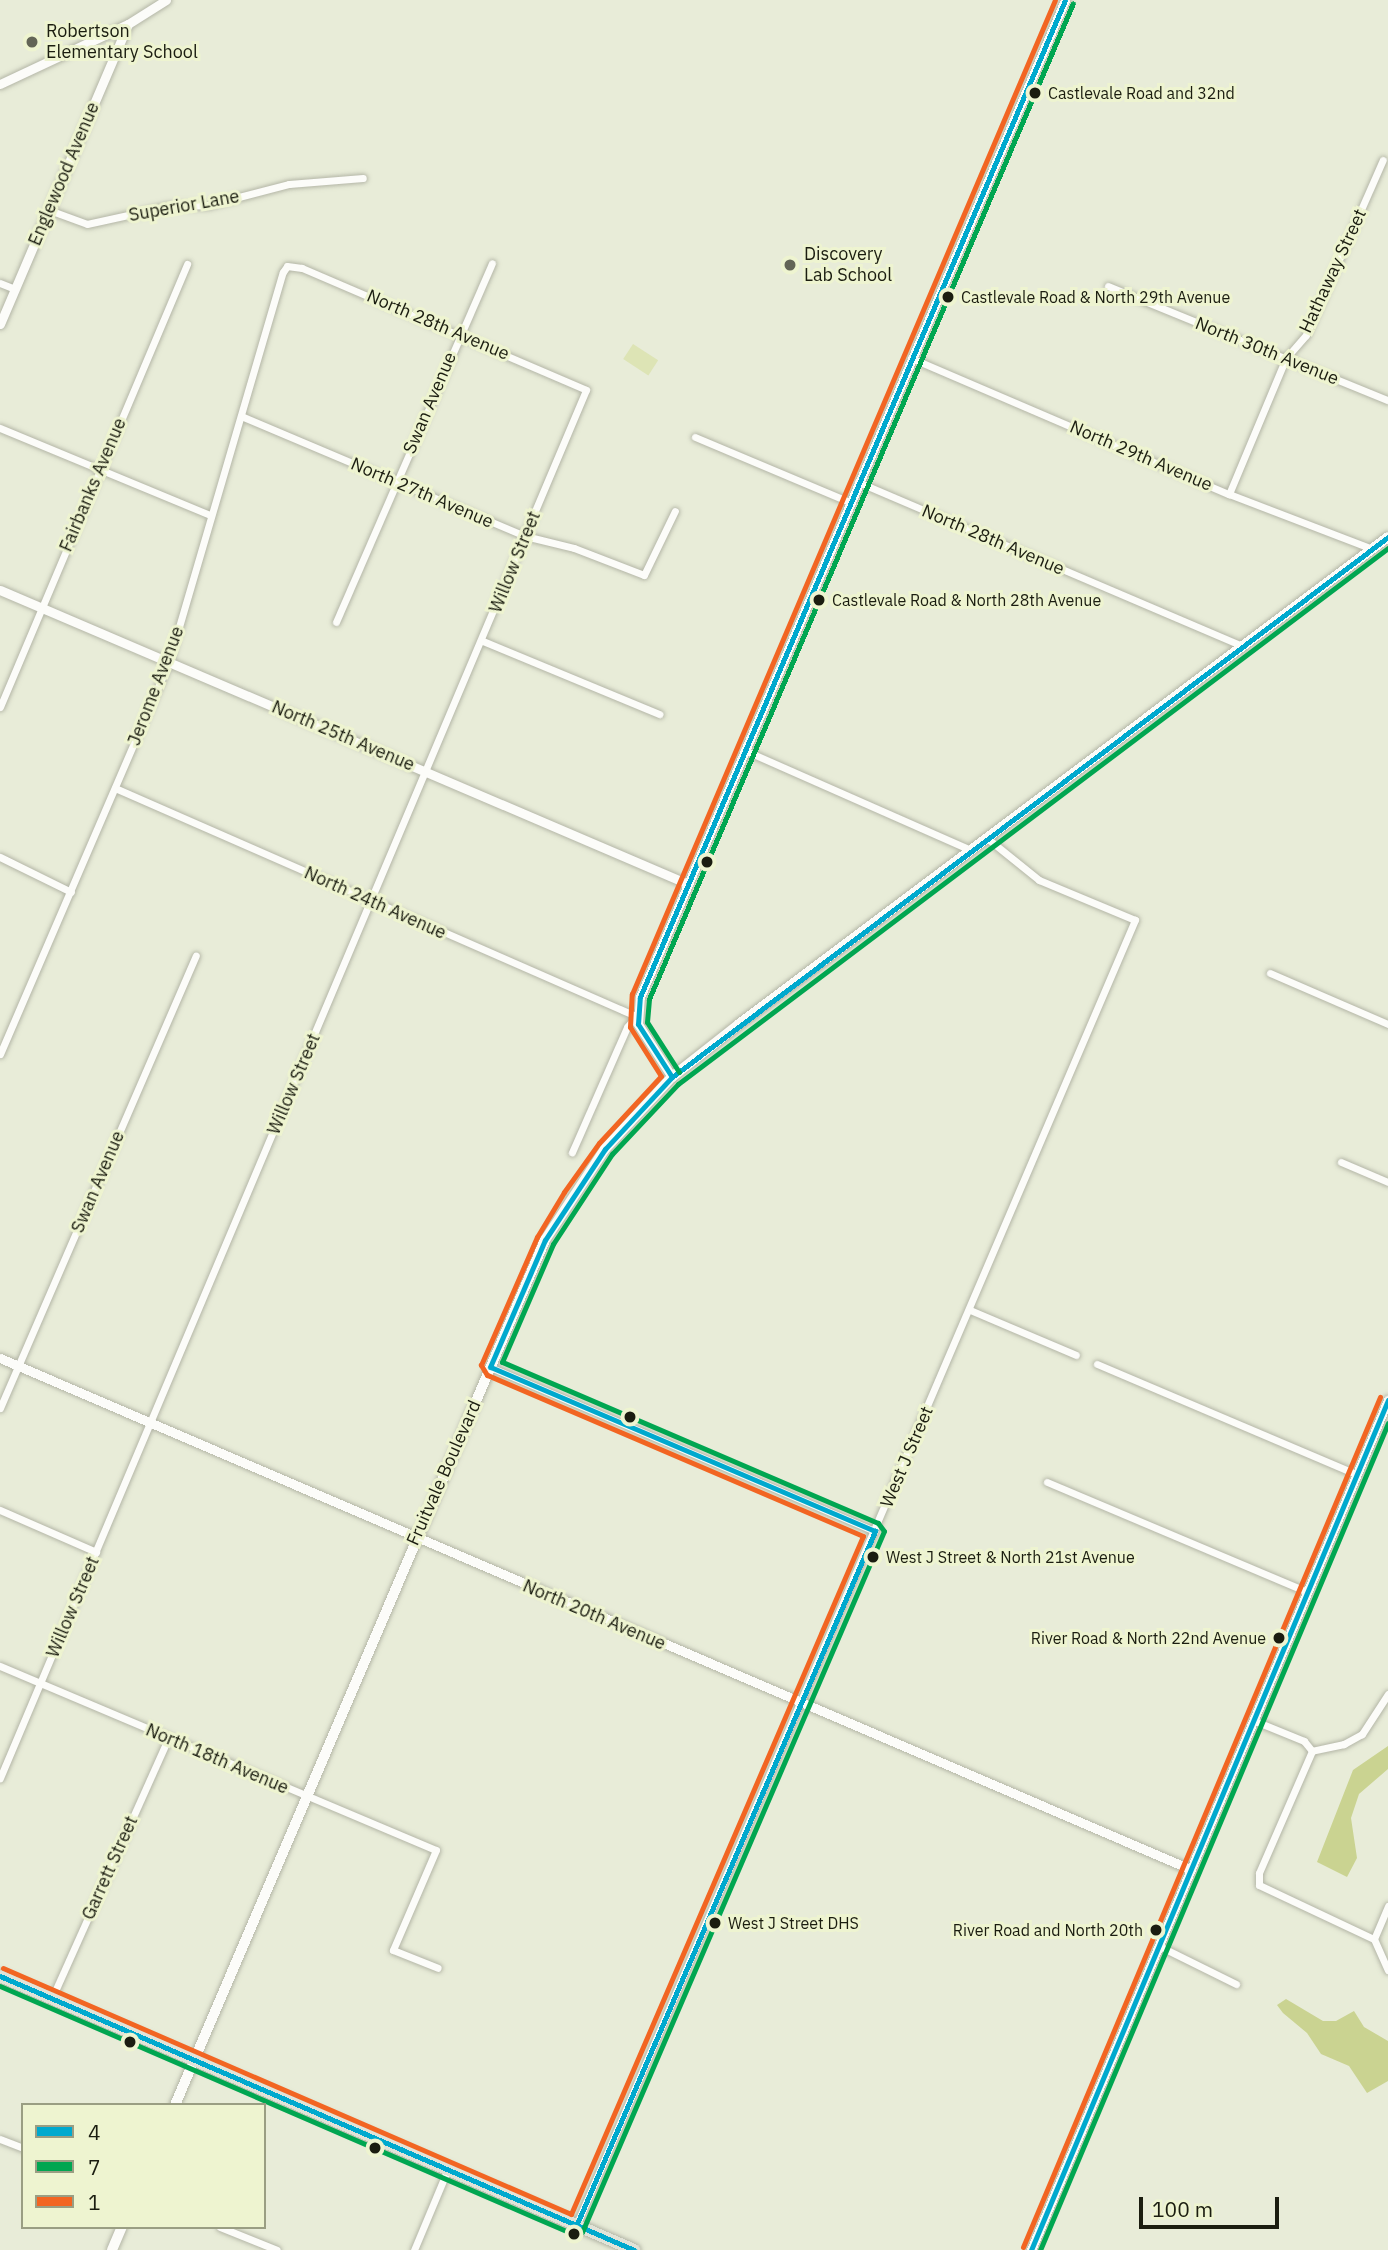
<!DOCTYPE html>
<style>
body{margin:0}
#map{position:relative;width:1388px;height:2250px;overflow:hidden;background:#e8ecd8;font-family:"IBM Plex Sans",sans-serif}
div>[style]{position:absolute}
.green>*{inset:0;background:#dde4b5;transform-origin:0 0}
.water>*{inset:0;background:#cad391}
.roads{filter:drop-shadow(0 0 2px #b4b6a7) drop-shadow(0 0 2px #b4b6a7)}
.minor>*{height:7px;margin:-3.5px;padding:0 3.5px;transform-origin:3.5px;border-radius:3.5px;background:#fcfcf9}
.tertiary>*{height:9px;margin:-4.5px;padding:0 4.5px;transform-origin:4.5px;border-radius:4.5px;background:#fcfcf9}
.secondary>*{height:10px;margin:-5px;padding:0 5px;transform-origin:5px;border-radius:5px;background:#fcfcf9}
.primary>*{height:12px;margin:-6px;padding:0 6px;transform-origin:6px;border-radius:6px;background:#e1e3d8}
.bus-1>*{height:5px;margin:-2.5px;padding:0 2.5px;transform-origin:2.5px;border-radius:2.5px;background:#00a9ce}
.bus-2>*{height:5px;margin:-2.5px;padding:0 2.5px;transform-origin:2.5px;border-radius:2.5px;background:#00a651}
.bus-3>*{height:5px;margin:-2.5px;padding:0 2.5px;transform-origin:2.5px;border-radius:2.5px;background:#f26522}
.dots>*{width:19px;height:19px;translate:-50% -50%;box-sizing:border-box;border:4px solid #eef4d0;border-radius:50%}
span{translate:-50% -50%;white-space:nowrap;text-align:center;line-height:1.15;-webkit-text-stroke:6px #eef4d0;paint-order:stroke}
.bus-label{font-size:16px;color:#1b1d10}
.left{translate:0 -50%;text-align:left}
.right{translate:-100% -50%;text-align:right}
.poi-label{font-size:18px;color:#1b1d10}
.street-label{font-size:18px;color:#1b1d10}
.legend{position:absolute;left:21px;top:2103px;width:245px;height:126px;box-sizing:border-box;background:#eef4d0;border:2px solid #9a9e83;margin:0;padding:9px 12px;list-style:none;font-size:21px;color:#1b1d10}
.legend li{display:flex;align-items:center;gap:14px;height:35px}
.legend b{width:35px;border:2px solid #9a9e83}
.scale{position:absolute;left:1139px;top:2197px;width:140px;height:32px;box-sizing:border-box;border:4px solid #1b1d10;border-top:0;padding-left:9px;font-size:21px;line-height:24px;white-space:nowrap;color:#1b1d10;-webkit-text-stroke:5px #eef4d0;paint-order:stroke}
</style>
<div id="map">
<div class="green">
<div style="left:633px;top:344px;width:30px;height:18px;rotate:33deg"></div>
</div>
<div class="water">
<div style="clip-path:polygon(1388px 1746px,1388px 1769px,1359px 1794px,1351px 1818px,1357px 1858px,1347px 1877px,1317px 1862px,1353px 1770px)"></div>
<div style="clip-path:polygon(1286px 1999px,1323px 2021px,1336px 2021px,1354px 2011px,1364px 2027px,1388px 2041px,1388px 2081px,1367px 2093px,1349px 2066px,1321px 2054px,1307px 2033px,1283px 2013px,1277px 2005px)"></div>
</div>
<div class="roads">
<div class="minor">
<div style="left:49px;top:210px;width:40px;rotate:20.2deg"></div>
<div style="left:87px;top:224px;width:84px;rotate:-12.4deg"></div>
<div style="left:169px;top:206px;width:39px;rotate:-1deg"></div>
<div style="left:208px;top:205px;width:84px;rotate:-14.5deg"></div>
<div style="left:289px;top:184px;width:74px;rotate:-4.6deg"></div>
<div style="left:0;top:283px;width:16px;rotate:22deg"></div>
<div style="left:1108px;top:286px;width:302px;rotate:22.2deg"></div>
<div style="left:911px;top:358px;width:346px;rotate:23.2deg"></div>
<div style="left:1229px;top:494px;width:153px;rotate:21deg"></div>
<div style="left:241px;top:416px;width:308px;rotate:22.9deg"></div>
<div style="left:525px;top:536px;width:50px;rotate:13.8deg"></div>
<div style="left:574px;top:548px;width:75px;rotate:21.1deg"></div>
<div style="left:644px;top:575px;width:71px;rotate:-64.2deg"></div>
<div style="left:0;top:428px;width:227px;rotate:22.5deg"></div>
<div style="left:695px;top:437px;width:168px;rotate:22.8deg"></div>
<div style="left:858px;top:482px;width:418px;rotate:23.1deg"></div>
<div style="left:1229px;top:494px;width:147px;rotate:-67.3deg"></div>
<div style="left:1286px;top:358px;width:30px;rotate:-49deg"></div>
<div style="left:1306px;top:335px;width:191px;rotate:-66.3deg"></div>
<div style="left:336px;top:622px;width:391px;rotate:-66.5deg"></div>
<div style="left:483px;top:641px;width:191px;rotate:22.5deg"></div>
<div style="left:0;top:707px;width:481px;rotate:-67.1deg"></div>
<div style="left:744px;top:750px;width:248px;rotate:23.8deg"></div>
<div style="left:115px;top:788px;width:569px;rotate:23.64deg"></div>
<div style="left:636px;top:1016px;width:14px;rotate:129deg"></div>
<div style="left:627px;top:1027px;width:137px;rotate:113.7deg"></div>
<div style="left:0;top:857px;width:79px;rotate:26.2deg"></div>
<div style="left:1270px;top:973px;width:129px;rotate:23.4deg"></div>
<div style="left:0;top:1054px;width:428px;rotate:-66.7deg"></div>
<div style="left:169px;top:661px;width:405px;rotate:-73.7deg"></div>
<div style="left:283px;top:272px;width:7px;rotate:-56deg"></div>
<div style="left:287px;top:266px;width:15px;rotate:8deg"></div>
<div style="left:302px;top:268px;width:309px;rotate:23.2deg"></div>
<div style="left:586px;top:390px;width:1507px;rotate:112.89deg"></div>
<div style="left:1341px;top:1162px;width:51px;rotate:23.1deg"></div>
<div style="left:970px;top:1310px;width:115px;rotate:23deg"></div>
<div style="left:1097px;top:1364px;width:281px;rotate:23deg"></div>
<div style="left:490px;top:1367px;width:418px;rotate:23.1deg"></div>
<div style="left:0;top:1408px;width:493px;rotate:-66.6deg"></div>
<div style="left:1047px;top:1482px;width:282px;rotate:22.9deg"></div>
<div style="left:0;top:1510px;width:105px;rotate:23.6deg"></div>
<div style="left:0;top:1666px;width:473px;rotate:22.9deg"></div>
<div style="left:436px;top:1850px;width:109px;rotate:113.3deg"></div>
<div style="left:393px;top:1950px;width:48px;rotate:21.8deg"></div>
<div style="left:1388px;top:1694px;width:48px;rotate:123deg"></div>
<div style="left:1362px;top:1734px;width:21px;rotate:151deg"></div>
<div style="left:1344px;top:1744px;width:33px;rotate:168deg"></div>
<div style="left:1312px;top:1751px;width:133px;rotate:113.5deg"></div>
<div style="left:1259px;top:1873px;width:12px;rotate:90deg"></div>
<div style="left:1259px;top:1885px;width:127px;rotate:25.2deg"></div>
<div style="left:1374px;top:1939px;width:34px;rotate:66deg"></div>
<div style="left:1255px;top:1721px;width:53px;rotate:22.2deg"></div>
<div style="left:1304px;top:1741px;width:13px;rotate:51deg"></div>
<div style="left:1374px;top:1939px;width:36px;rotate:-67deg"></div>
<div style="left:1159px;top:1946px;width:86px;rotate:26.3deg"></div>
<div style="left:52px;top:1998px;width:284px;rotate:-65.9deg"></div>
<div style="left:0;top:2139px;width:25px;rotate:21deg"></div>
<div style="left:576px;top:2226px;width:1421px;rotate:-66.83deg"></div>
<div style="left:1135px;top:920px;width:104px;rotate:-157.4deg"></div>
<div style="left:1039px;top:880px;width:67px;rotate:-141.1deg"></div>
<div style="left:220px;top:2227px;width:61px;rotate:22deg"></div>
<div style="left:414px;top:2250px;width:86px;rotate:-67.3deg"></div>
</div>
<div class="tertiary">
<div style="left:0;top:84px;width:141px;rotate:-25.1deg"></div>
<div style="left:128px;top:24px;width:45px;rotate:-32.3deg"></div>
<div style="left:0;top:324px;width:326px;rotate:-66.9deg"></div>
<div style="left:0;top:590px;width:746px;rotate:23.13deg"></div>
<div style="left:672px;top:1077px;width:63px;rotate:-122.7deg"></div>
<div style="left:638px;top:1024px;width:27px;rotate:-86deg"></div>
<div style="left:640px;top:997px;width:1084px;rotate:-66.91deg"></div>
<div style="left:0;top:1358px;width:1295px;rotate:23.24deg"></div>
<div style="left:1031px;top:2250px;width:922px;rotate:-67.22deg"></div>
</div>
<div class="secondary">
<div style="left:175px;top:2105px;width:941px;rotate:-66.84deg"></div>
<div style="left:545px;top:1240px;width:109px;rotate:-56.6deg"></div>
<div style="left:605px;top:1149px;width:98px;rotate:-47.1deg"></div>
<div style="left:672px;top:1077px;width:85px;rotate:-38.3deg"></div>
<div style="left:739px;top:1024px;width:811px;rotate:-36.88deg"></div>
<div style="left:112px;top:2250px;width:25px;rotate:-67deg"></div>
</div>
<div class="primary">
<div style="left:0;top:1976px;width:691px;rotate:23.37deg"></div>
</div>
</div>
<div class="bus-1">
<div style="left:672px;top:1077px;width:63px;rotate:-122.7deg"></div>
<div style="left:638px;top:1024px;width:27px;rotate:-86deg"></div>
<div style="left:640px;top:997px;width:1084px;rotate:-66.91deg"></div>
<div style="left:0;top:1976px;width:691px;rotate:23.37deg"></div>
<div style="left:576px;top:2226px;width:757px;rotate:-66.72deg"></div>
<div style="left:875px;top:1531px;width:418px;rotate:-156.9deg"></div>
<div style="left:490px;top:1367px;width:138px;rotate:-66.6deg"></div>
<div style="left:545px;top:1240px;width:109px;rotate:-56.6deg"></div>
<div style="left:605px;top:1149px;width:98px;rotate:-47.1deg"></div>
<div style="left:672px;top:1077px;width:897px;rotate:-37.02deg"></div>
<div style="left:1031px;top:2250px;width:922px;rotate:-67.22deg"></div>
</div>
<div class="bus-2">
<div style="left:679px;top:1072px;width:59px;rotate:-122.6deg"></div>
<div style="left:647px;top:1022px;width:23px;rotate:-85deg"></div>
<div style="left:649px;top:999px;width:1082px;rotate:-66.94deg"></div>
<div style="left:0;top:1986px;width:624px;rotate:23.4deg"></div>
<div style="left:573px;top:2234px;width:9px;rotate:-13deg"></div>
<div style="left:582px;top:2232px;width:763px;rotate:-66.69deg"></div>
<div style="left:884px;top:1531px;width:10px;rotate:-127deg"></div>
<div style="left:878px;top:1523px;width:409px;rotate:-156.8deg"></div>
<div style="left:502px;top:1362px;width:129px;rotate:-66.6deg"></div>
<div style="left:553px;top:1244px;width:108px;rotate:-56.8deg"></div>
<div style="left:612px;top:1154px;width:96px;rotate:-46.7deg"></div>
<div style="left:678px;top:1084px;width:890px;rotate:-37.05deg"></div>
<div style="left:1040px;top:2250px;width:897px;rotate:-67.18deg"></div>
</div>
<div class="bus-3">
<div style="left:3px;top:1968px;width:619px;rotate:23.42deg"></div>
<div style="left:571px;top:2214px;width:738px;rotate:-66.7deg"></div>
<div style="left:863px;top:1536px;width:409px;rotate:-156.8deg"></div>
<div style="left:487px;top:1375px;width:12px;rotate:-121deg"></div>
<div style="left:481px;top:1365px;width:140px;rotate:-66.4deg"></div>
<div style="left:537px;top:1237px;width:52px;rotate:-59deg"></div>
<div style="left:564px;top:1192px;width:60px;rotate:-54.5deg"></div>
<div style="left:599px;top:1143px;width:91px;rotate:-47.2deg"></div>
<div style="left:661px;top:1076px;width:58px;rotate:-122.3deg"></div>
<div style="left:630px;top:1027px;width:33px;rotate:-87deg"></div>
<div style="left:632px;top:994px;width:1080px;rotate:-66.95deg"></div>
<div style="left:1023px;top:2247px;width:922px;rotate:-67.22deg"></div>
</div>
<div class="dots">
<div style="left:32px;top:42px;background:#636556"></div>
<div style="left:1035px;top:93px;background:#1b1d10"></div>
<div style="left:790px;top:265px;background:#636556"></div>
<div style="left:948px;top:297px;background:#1b1d10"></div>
<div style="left:819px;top:600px;background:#1b1d10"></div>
<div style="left:707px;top:862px;background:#1b1d10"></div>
<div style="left:630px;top:1417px;background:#1b1d10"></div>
<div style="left:873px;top:1557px;background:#1b1d10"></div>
<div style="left:1279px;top:1638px;background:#1b1d10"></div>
<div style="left:715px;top:1923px;background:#1b1d10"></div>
<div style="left:1156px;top:1930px;background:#1b1d10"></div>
<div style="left:130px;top:2042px;background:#1b1d10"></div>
<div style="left:375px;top:2148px;background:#1b1d10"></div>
<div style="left:574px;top:2234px;background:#1b1d10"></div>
</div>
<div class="bus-label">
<span class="left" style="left:1048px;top:93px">Castlevale Road and 32nd</span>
<span class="left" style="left:961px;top:297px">Castlevale Road &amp; North 29th Avenue</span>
<span class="left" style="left:832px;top:600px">Castlevale Road &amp; North 28th Avenue</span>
<span class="left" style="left:886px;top:1557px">West J Street &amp; North 21st Avenue</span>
<span class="right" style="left:1266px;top:1638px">River Road &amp; North 22nd Avenue</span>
<span class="left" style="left:728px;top:1923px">West J Street DHS</span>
<span class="right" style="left:1143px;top:1930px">River Road and North 20th</span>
</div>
<div class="poi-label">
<span class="left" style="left:46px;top:42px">Robertson<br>Elementary School</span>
<span class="left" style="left:804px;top:265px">Discovery<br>Lab School</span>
</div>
<div class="street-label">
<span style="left:64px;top:174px;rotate:-67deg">Englewood Avenue</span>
<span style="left:184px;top:206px;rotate:-10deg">Superior Lane</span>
<span style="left:1333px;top:271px;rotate:-65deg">Hathaway Street</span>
<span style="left:438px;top:325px;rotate:23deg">North 28th Avenue</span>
<span style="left:1267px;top:351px;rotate:22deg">North 30th Avenue</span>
<span style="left:430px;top:403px;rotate:-67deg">Swan Avenue</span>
<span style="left:1141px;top:456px;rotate:23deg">North 29th Avenue</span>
<span style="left:93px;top:485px;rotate:-67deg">Fairbanks Avenue</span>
<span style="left:422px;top:493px;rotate:23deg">North 27th Avenue</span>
<span style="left:993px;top:540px;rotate:23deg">North 28th Avenue</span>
<span style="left:515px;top:562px;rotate:-68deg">Willow Street</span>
<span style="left:156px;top:686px;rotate:-69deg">Jerome Avenue</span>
<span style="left:343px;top:736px;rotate:23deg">North 25th Avenue</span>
<span style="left:375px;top:903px;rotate:24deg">North 24th Avenue</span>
<span style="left:294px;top:1084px;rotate:-67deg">Willow Street</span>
<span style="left:98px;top:1182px;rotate:-67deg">Swan Avenue</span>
<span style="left:907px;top:1457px;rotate:-67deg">West J Street</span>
<span style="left:444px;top:1473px;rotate:-66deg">Fruitvale Boulevard</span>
<span style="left:73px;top:1607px;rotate:-67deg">Willow Street</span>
<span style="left:594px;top:1615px;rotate:23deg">North 20th Avenue</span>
<span style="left:217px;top:1759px;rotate:23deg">North 18th Avenue</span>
<span style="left:110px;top:1868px;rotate:-66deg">Garrett Street</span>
</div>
<ul class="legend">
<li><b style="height:9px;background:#00a9ce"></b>4</li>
<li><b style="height:9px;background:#00a651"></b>7</li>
<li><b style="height:9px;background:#f26522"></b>1</li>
</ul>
<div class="scale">100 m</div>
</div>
